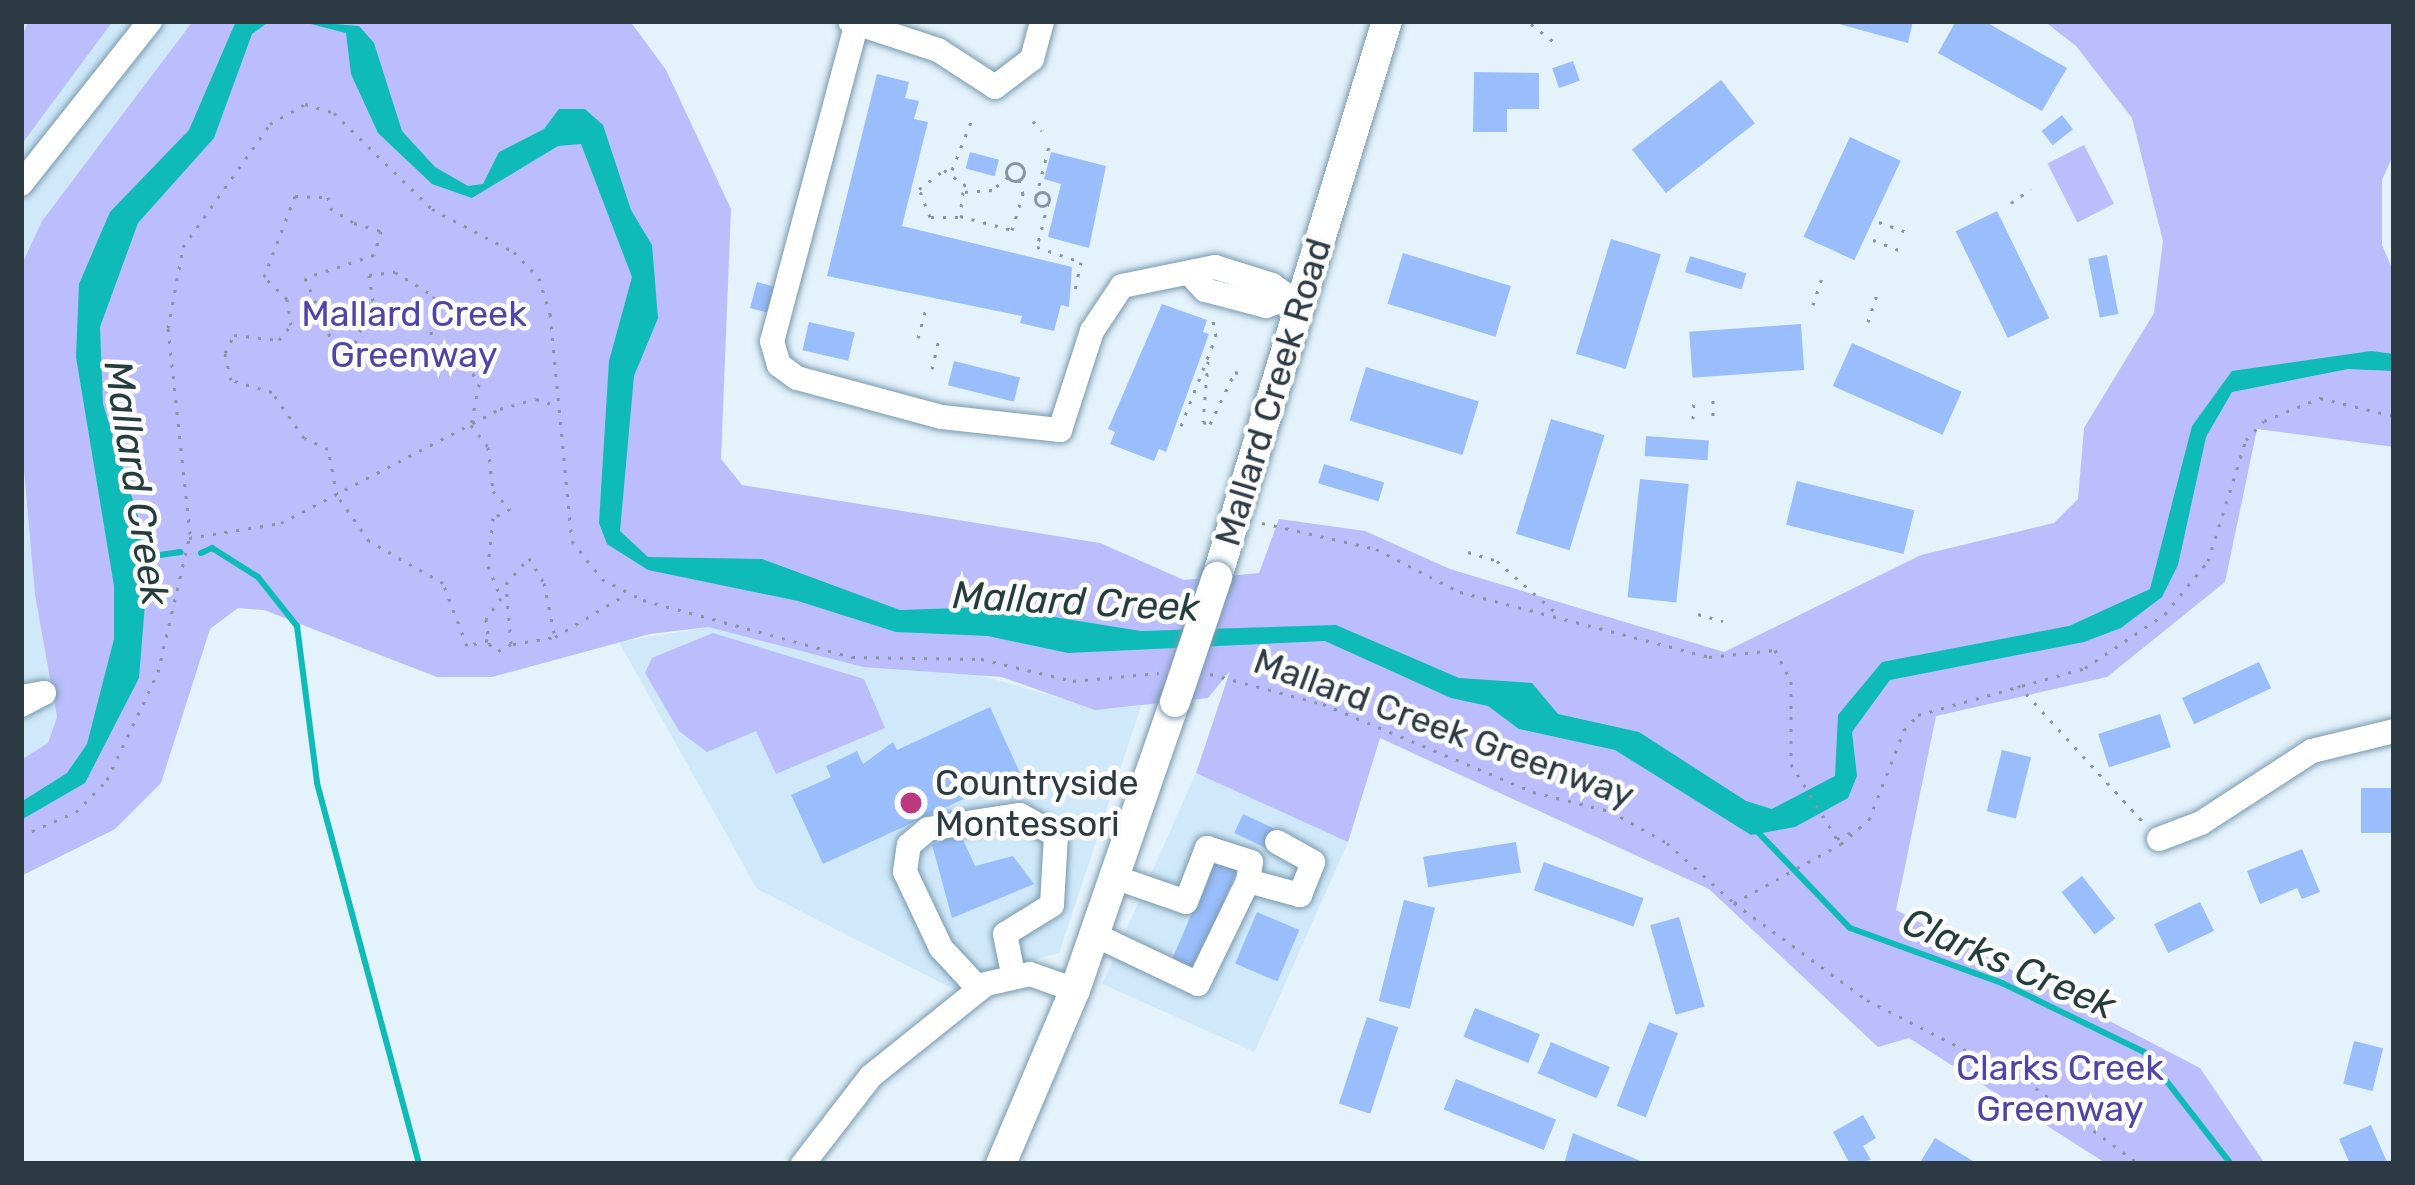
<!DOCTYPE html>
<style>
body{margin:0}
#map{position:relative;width:2415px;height:1185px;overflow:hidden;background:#e4f2fb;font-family:Rubik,sans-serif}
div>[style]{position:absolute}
.built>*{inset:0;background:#d0e9fa;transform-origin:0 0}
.green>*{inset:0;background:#bbbdfc;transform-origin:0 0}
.water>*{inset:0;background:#0fbbb9}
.stream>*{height:6px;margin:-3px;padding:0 3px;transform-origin:3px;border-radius:3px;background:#0fbbb9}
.building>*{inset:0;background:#9abefc;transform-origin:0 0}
.path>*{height:3px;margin-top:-1.5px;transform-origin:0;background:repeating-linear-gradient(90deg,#88969f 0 3px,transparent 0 12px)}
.path>.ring{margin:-1.5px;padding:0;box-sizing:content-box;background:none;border:3px solid #88969f;border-radius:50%}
.roads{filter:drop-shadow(0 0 3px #7899af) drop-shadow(0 0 3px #7899af)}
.minor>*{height:24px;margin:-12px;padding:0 12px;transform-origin:12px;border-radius:12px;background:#fff}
.major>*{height:30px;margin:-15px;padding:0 15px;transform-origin:15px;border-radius:15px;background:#fff}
.bridges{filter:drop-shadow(0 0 3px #7899af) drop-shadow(0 0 3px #7899af)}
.major-bridge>*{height:30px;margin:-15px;padding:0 15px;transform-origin:15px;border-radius:15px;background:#fff}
.dots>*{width:33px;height:33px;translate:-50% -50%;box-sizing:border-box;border:6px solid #fcfcfc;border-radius:50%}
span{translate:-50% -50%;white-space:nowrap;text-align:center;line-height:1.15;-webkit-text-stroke:9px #fcfcfc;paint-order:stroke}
.park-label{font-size:36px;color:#4f45a6}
.street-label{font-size:36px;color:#2c3a43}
.poi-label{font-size:36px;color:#2c3a43}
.left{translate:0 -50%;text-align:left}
.water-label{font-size:39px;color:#253d3c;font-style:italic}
.frame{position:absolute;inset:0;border:24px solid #2c3a43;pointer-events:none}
</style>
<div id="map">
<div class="built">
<div style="clip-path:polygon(21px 21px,193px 21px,42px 221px,21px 266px)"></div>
<div style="clip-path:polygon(21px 436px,35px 595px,57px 717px,48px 743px,21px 760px)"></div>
<div style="clip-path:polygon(708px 627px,863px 667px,967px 671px,1095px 709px,1141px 706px,1059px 953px,992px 970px,959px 992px,757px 889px,619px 642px)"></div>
<div style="left:1196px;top:773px;width:167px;height:231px;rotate:24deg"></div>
</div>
<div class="green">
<div style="clip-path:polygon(29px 21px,113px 21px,21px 145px,21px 38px)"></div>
<div style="clip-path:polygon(193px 21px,630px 21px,666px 70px,731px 209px,721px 459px,742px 485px,1100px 543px,1184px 580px,1259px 573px,1279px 519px,1365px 531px,1450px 569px,1724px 652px,1921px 555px,2054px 523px,2078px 499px,2084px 428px,2154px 313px,2163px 241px,2132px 118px,2076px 46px,2044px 21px,2394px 21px,2394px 153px,2382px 180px,2382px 245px,2394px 273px,2394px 447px,2257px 429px,2225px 582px,2107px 677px,1936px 716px,1896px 910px,2200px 1068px,2265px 1164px,2107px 1164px,1909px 1038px,1878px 1047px,1709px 889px,1380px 738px,1348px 842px,1196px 773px,1230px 671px,1208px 698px,1095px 710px,1002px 677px,863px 667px,708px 627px,650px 634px,492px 677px,437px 677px,264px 610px,238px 608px,210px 629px,161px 783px,115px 829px,21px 876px,21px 760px,48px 743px,57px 717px,35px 595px,21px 436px,21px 266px,42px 221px)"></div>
<div style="left:2084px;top:145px;width:66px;height:41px;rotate:63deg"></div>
<div style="clip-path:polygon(713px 633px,864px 679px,885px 728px,776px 774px,756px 731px,707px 752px,679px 731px,645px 673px,652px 658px)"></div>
</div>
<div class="water">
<div style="clip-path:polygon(236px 21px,270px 21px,252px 34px,214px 138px,138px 223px,100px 327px,103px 404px,140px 523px,146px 591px,139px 678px,85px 783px,21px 820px,21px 802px,67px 773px,87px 744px,114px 639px,114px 586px,76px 357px,79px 284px,110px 212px,189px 130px)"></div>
<div style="clip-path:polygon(299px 21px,359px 26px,374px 43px,402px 131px,435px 167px,468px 186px,483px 184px,499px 152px,544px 129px,559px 109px,585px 109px,603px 125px,631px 210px,652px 245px,658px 318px,634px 376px,620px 531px,648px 557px,762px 559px,900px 610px,991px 607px,1141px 631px,1336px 625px,1459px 678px,1532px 683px,1558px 714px,1639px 732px,1746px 801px,1772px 809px,1835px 776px,1838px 715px,1882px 662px,2069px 626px,2150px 589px,2192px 426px,2232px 371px,2371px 351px,2394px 354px,2394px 371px,2348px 369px,2232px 392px,2206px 437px,2178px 565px,2162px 597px,2121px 628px,2084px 642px,1890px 680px,1852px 732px,1857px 776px,1848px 798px,1795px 827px,1751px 835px,1615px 750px,1519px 729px,1488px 706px,1451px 698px,1325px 641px,1068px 653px,988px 636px,896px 632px,798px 601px,648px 570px,607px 544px,599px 523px,609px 361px,632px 277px,581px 144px,558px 146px,472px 198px,432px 184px,378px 133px,351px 74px,346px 33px)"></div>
</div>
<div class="stream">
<div style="left:201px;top:553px;width:12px;rotate:-24deg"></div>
<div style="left:212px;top:548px;width:54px;rotate:32.2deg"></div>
<div style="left:258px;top:577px;width:63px;rotate:51.5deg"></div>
<div style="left:297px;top:626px;width:158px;rotate:82.7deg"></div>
<div style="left:317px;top:783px;width:394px;rotate:75deg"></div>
<div style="left:138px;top:558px;width:43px;rotate:-7.9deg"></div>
<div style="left:1753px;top:827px;width:140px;rotate:46.2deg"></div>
<div style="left:1850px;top:928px;width:162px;rotate:19.9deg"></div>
<div style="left:2002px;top:983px;width:158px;rotate:25.9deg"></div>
<div style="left:2144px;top:1052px;width:142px;rotate:52.2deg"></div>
</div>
<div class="building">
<div style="clip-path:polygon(1828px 21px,1913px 21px,1908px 43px)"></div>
<div style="clip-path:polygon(1956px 21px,1984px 21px,2067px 68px,2042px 111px,1938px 53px)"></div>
<div style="left:1573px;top:61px;width:21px;height:22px;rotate:71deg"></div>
<div style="clip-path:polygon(1474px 72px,1539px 73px,1539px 109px,1507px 109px,1507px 132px,1473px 132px)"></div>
<div style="clip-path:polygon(877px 74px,909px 82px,905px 98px,919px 101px,914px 119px,928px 122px,902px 226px,1072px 267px,1069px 307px,1061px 305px,1054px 331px,1020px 323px,1022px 316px,827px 276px)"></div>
<div style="left:1721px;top:80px;width:55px;height:113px;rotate:52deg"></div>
<div style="left:2062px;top:115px;width:18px;height:26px;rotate:52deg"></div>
<div style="left:1850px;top:137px;width:56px;height:110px;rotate:25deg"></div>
<div style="left:970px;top:152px;width:30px;height:17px;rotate:15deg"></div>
<div style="clip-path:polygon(1051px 152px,1106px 166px,1089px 248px,1048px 237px,1061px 184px,1044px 179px)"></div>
<div style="left:1997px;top:211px;width:119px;height:46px;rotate:64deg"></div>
<div style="left:1611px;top:239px;width:52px;height:120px;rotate:17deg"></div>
<div style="left:1403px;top:253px;width:113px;height:53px;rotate:17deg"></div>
<div style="left:2107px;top:255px;width:60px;height:19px;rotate:79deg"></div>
<div style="left:1690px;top:256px;width:59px;height:17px;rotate:17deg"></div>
<div style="left:757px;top:282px;width:20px;height:27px;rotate:15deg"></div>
<div style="clip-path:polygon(1162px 304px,1207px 320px,1203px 332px,1209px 334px,1166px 452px,1159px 449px,1154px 461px,1110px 444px,1115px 432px,1108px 429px)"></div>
<div style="left:809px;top:322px;width:47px;height:29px;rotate:13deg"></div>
<div style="left:1801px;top:324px;width:46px;height:112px;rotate:86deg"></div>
<div style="left:1852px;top:343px;width:120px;height:47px;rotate:24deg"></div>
<div style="left:954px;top:361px;width:68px;height:25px;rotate:14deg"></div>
<div style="left:1366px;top:367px;width:118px;height:56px;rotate:17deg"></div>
<div style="left:1551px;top:419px;width:56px;height:120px;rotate:17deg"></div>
<div style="left:1646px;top:436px;width:63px;height:20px;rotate:4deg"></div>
<div style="left:1324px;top:464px;width:63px;height:20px;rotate:17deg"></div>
<div style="left:1640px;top:479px;width:49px;height:119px;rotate:6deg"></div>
<div style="left:1797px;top:481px;width:121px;height:45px;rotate:14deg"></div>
<div style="left:2259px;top:662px;width:29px;height:85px;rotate:65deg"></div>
<div style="clip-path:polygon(990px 707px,1020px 773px,823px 864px,791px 795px,831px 777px,826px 766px,857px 751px,863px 764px,893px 742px,897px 750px)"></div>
<div style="left:2160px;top:714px;width:35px;height:65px;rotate:72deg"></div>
<div style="left:2002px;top:750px;width:30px;height:63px;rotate:14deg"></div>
<div style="left:2394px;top:788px;width:45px;height:33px;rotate:90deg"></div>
<div style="left:1243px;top:814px;width:43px;height:21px;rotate:25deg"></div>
<div style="clip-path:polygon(960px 833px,975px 866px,1013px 856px,1034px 884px,952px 918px,932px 845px)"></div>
<div style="left:1516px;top:842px;width:31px;height:94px;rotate:81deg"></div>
<div style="clip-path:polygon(2302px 849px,2320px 892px,2302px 899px,2297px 888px,2260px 904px,2247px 871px)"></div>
<div style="left:1216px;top:856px;width:25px;height:128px;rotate:23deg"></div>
<div style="left:1544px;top:862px;width:106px;height:30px;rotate:20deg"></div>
<div style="left:2082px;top:876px;width:54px;height:26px;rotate:52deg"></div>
<div style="left:1404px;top:900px;width:32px;height:104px;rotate:14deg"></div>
<div style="left:2200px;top:902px;width:32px;height:51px;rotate:64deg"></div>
<div style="left:1257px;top:912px;width:46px;height:56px;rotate:23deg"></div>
<div style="left:1679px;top:917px;width:93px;height:30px;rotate:74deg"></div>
<div style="left:1475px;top:1008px;width:70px;height:31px;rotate:22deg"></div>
<div style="left:1367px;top:1017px;width:33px;height:91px;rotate:18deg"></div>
<div style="left:1649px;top:1022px;width:31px;height:90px;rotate:21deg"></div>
<div style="left:2354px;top:1041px;width:30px;height:44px;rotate:14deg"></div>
<div style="left:1551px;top:1042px;width:64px;height:34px;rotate:23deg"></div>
<div style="left:1456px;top:1079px;width:108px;height:33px;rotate:22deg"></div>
<div style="clip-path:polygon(1863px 1115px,1876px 1138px,1863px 1146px,1871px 1160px,1850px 1164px,1833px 1132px)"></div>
<div style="clip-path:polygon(2371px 1125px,2388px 1164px,2350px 1164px,2339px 1139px)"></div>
<div style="clip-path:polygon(1573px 1133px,1648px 1164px,1564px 1164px)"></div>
<div style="clip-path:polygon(1935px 1138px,1973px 1161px,1971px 1164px,1921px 1161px)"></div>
</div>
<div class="path">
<div style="left:1531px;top:24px;width:28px;rotate:38deg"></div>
<div style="left:1033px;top:121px;width:13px;rotate:51deg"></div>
<div class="ring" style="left:1006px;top:163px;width:15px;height:15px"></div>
<div style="left:952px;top:170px;width:52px;rotate:-68.4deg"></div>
<div style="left:1008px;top:177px;width:21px;rotate:141deg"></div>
<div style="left:992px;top:190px;width:29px;rotate:176deg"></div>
<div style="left:963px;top:192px;width:24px;rotate:97deg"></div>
<div style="left:960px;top:216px;width:54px;rotate:15.1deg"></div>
<div style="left:1012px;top:230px;width:38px;rotate:-73deg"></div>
<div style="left:1023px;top:194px;width:15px;rotate:-106deg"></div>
<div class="ring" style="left:1035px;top:192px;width:11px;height:11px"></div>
<div style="left:1036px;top:197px;width:57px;rotate:-75.7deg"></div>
<div style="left:1048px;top:203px;width:45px;rotate:104deg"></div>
<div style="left:1037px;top:247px;width:46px;rotate:18.8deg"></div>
<div style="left:1081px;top:262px;width:34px;rotate:102deg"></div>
<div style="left:2011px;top:203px;width:24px;rotate:-35deg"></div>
<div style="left:958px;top:217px;width:28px;rotate:180deg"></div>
<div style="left:930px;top:217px;width:30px;rotate:-111deg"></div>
<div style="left:919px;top:189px;width:31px;rotate:-37deg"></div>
<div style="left:944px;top:170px;width:31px;rotate:36deg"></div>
<div style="left:1879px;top:222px;width:29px;rotate:20deg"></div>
<div style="left:1873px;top:240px;width:28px;rotate:21deg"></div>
<div style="left:1813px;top:305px;width:29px;rotate:-72deg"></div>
<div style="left:1868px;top:322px;width:29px;rotate:-72deg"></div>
<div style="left:918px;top:338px;width:28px;rotate:-75deg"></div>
<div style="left:1208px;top:361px;width:61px;rotate:94.7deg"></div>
<div style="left:1203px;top:422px;width:7px;rotate:16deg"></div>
<div style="left:1210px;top:424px;width:58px;rotate:-64.3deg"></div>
<div style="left:1235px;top:372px;width:9px;rotate:18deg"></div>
<div style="left:932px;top:369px;width:27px;rotate:-77deg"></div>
<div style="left:1713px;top:400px;width:20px;rotate:90deg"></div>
<div style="left:1693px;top:419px;width:19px;rotate:-87deg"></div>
<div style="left:1181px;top:426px;width:97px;rotate:-68.7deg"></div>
<div style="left:1216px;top:336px;width:20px;rotate:-101deg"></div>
<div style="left:1262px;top:523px;width:117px;rotate:12.8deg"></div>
<div style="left:1376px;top:549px;width:94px;rotate:27.1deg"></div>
<div style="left:1460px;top:592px;width:257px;rotate:14.6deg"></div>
<div style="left:1709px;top:657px;width:66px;rotate:-6.1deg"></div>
<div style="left:1775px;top:650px;width:35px;rotate:63deg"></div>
<div style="left:1791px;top:681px;width:83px;rotate:90deg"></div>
<div style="left:1791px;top:764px;width:88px;rotate:58.5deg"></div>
<div style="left:1837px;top:839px;width:25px;rotate:-26deg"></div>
<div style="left:189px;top:538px;width:93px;rotate:-9.3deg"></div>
<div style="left:281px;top:523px;width:247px;rotate:-27.5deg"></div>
<div style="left:500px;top:409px;width:37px;rotate:-16deg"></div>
<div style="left:536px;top:399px;width:20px;rotate:18deg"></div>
<div style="left:1468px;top:552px;width:30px;rotate:17deg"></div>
<div style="left:1497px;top:561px;width:76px;rotate:41.3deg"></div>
<div style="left:1698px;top:614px;width:26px;rotate:16deg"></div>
<div style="left:488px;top:640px;width:22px;rotate:164deg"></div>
<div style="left:467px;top:646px;width:67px;rotate:-110.9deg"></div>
<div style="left:443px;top:583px;width:85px;rotate:-150.4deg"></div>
<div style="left:369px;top:541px;width:56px;rotate:-124.8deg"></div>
<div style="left:337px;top:495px;width:47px;rotate:-101.1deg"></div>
<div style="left:328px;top:449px;width:26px;rotate:-155deg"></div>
<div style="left:304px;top:438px;width:56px;rotate:-124.8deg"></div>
<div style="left:272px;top:392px;width:43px;rotate:-163.7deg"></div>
<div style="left:231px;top:380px;width:28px;rotate:-103deg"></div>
<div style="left:225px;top:353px;width:20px;rotate:-63deg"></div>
<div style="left:234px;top:335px;width:45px;rotate:6.3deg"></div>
<div style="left:279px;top:340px;width:19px;rotate:-51deg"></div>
<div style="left:291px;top:325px;width:26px;rotate:-99deg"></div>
<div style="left:287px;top:299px;width:32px;rotate:-136deg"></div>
<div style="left:264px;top:277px;width:87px;rotate:-69.1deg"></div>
<div style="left:295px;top:196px;width:33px;rotate:2deg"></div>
<div style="left:328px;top:197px;width:11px;rotate:80deg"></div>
<div style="left:330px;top:208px;width:28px;rotate:32deg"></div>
<div style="left:354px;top:223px;width:28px;rotate:17deg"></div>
<div style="left:381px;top:231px;width:25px;rotate:106deg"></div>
<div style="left:374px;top:255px;width:73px;rotate:161.6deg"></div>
<div style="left:305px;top:278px;width:69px;rotate:66.8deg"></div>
<div style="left:332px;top:341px;width:16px;rotate:35deg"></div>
<div style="left:345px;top:350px;width:12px;rotate:-35deg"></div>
<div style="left:355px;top:343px;width:46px;rotate:-66.8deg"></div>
<div style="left:373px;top:301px;width:26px;rotate:-99deg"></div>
<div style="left:369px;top:275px;width:26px;rotate:-7deg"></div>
<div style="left:395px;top:272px;width:46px;rotate:31.6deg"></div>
<div style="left:434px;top:296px;width:53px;rotate:94.3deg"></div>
<div style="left:430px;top:349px;width:19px;rotate:28deg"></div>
<div style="left:447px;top:358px;width:14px;rotate:-21deg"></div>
<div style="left:460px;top:353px;width:36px;rotate:58deg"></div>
<div style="left:479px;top:384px;width:42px;rotate:101deg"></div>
<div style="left:471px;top:425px;width:28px;rotate:52deg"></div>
<div style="left:488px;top:447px;width:44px;rotate:83.5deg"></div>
<div style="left:493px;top:491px;width:25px;rotate:47deg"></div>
<div style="left:510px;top:509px;width:19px;rotate:152deg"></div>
<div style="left:493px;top:518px;width:48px;rotate:95.9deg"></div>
<div style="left:488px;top:566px;width:35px;rotate:68deg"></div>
<div style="left:501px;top:598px;width:26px;rotate:126deg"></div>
<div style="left:486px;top:619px;width:25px;rotate:83deg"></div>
<div style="left:489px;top:644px;width:11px;rotate:38deg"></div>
<div style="left:498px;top:651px;width:15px;rotate:-28deg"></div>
<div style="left:511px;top:644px;width:60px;rotate:-94.8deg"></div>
<div style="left:506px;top:584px;width:35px;rotate:-49deg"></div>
<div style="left:529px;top:558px;width:29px;rotate:59deg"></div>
<div style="left:544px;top:583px;width:55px;rotate:78.5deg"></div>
<div style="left:555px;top:637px;width:82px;rotate:-31deg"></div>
<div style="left:513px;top:644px;width:43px;rotate:-9.5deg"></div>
<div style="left:1210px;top:674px;width:117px;rotate:14.9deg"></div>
<div style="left:1323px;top:704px;width:228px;rotate:22.7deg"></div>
<div style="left:1533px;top:792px;width:79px;rotate:13.9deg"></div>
<div style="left:1610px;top:811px;width:65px;rotate:29.3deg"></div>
<div style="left:1667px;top:843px;width:90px;rotate:41.8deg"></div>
<div style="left:1734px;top:903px;width:122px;rotate:-28.9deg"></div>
<div style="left:1841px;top:844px;width:37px;rotate:-41deg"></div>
<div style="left:1869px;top:820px;width:97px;rotate:-68.7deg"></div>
<div style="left:1904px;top:730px;width:21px;rotate:-47deg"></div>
<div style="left:1918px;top:715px;width:173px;rotate:-15.7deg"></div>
<div style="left:2085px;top:668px;width:97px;rotate:-34deg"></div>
<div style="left:2165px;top:614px;width:68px;rotate:-50.9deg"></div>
<div style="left:2208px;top:561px;width:127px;rotate:-72.6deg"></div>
<div style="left:2246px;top:440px;width:26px;rotate:-47deg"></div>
<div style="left:2264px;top:421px;width:61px;rotate:-22.3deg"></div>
<div style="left:2320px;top:398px;width:76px;rotate:13.7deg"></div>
<div style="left:2018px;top:685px;width:188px;rotate:47.6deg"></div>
<div style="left:21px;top:836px;width:60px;rotate:-23.6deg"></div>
<div style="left:76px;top:812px;width:45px;rotate:-45.9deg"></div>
<div style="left:107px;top:780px;width:119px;rotate:-64.7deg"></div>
<div style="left:158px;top:672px;width:142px;rotate:-76.9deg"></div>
<div style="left:190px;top:534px;width:207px;rotate:-96.1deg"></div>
<div style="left:168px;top:328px;width:82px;rotate:-79.5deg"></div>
<div style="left:183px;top:247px;width:151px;rotate:-54.7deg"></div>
<div style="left:270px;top:124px;width:40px;rotate:-29.7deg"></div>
<div style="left:305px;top:104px;width:30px;rotate:17deg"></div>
<div style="left:334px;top:113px;width:137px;rotate:44.4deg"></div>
<div style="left:432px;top:209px;width:93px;rotate:27.7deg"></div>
<div style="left:514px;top:252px;width:36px;rotate:46deg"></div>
<div style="left:539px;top:278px;width:38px;rotate:73deg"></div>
<div style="left:550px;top:314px;width:228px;rotate:84.5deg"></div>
<div style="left:572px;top:541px;width:48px;rotate:51.7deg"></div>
<div style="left:602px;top:579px;width:46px;rotate:27.1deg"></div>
<div style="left:643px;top:600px;width:217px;rotate:15.3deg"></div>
<div style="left:852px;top:657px;width:129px;rotate:0.9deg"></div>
<div style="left:981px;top:659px;width:95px;rotate:13.4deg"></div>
<div style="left:1073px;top:681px;width:86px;rotate:-5.3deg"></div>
<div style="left:1734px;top:903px;width:165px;rotate:36.1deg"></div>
<div style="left:1867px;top:1000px;width:178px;rotate:27deg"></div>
<div style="left:2026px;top:1081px;width:140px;rotate:36.3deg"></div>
</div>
<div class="roads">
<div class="minor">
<div style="left:850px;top:21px;width:93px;rotate:18.2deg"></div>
<div style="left:938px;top:50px;width:68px;rotate:33deg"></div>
<div style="left:995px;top:87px;width:46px;rotate:-37.1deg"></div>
<div style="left:1032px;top:59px;width:39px;rotate:-75deg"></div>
<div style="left:856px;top:26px;width:326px;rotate:104.9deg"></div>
<div style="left:772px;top:341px;width:25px;rotate:74deg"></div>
<div style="left:779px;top:365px;width:22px;rotate:36deg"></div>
<div style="left:797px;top:378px;width:150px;rotate:15.1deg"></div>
<div style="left:942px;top:417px;width:119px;rotate:6.3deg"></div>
<div style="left:1060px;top:430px;width:104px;rotate:-72.1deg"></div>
<div style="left:1092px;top:331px;width:54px;rotate:-56.3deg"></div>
<div style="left:1122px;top:286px;width:95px;rotate:-11.5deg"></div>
<div style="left:1215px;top:267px;width:60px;rotate:17.5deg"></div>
<div style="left:1272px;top:285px;width:33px;rotate:35deg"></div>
<div style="left:21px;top:184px;width:208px;rotate:-51.6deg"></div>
<div style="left:1191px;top:275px;width:21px;rotate:47deg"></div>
<div style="left:1205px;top:290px;width:63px;rotate:14.7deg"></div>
<div style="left:1266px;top:306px;width:20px;rotate:-20deg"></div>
<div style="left:21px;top:697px;width:23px;rotate:-10deg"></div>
<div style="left:44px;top:693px;width:26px;rotate:152deg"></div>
<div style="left:2159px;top:839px;width:45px;rotate:-20.9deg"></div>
<div style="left:2201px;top:823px;width:132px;rotate:-33deg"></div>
<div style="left:2312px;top:751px;width:84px;rotate:-13.7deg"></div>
<div style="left:1114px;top:877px;width:76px;rotate:19.1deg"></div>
<div style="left:1186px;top:902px;width:58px;rotate:-68.7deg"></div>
<div style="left:1207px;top:848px;width:46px;rotate:17.7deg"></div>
<div style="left:1251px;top:862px;width:19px;rotate:99deg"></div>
<div style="left:1095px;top:935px;width:114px;rotate:25.4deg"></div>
<div style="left:1198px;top:984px;width:114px;rotate:-64.1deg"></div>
<div style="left:1248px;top:881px;width:54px;rotate:15.1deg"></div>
<div style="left:1300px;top:895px;width:35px;rotate:-68deg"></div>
<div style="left:1313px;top:862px;width:41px;rotate:-150.9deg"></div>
<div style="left:979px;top:989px;width:56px;rotate:-132.8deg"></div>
<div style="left:941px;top:948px;width:84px;rotate:-115.3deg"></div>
<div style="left:905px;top:872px;width:27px;rotate:-82deg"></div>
<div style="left:909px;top:845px;width:25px;rotate:-40deg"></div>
<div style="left:928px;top:829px;width:93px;rotate:-8.7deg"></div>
<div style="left:1020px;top:815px;width:41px;rotate:29.1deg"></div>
<div style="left:1056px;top:835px;width:70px;rotate:93.3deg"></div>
<div style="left:1052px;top:905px;width:55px;rotate:148.3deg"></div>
<div style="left:1005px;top:934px;width:41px;rotate:78.7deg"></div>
<div style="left:803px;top:1164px;width:111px;rotate:-52.3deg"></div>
<div style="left:871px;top:1076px;width:147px;rotate:-38.7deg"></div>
<div style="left:986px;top:984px;width:45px;rotate:-12.8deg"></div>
<div style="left:1030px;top:974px;width:48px;rotate:19.6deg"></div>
</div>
<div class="major">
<div style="left:1217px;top:577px;width:581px;rotate:-73deg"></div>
<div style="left:1001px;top:1164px;width:189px;rotate:-67deg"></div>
<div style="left:1075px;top:990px;width:305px;rotate:-70.9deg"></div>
</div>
</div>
<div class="bridges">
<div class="major-bridge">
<div style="left:1175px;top:702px;width:132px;rotate:-71.4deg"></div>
</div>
</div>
<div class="dots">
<div style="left:911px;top:803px;background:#bc3981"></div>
</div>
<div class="park-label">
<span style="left:414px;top:334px">Mallard Creek<br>Greenway</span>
<span style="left:2060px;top:1088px">Clarks Creek<br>Greenway</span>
</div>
<div class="street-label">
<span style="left:1273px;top:392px;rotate:-73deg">Mallard Creek Road</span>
<span style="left:1444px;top:728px;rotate:20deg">Mallard Creek Greenway</span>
</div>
<div class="poi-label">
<span class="left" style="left:935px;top:803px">Countryside<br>Montessori</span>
</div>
<div class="water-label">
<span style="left:136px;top:483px;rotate:81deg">Mallard Creek</span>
<span style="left:1076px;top:602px;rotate:3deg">Mallard Creek</span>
<span style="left:2009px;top:964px;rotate:23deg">Clarks Creek</span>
</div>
<div class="frame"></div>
</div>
